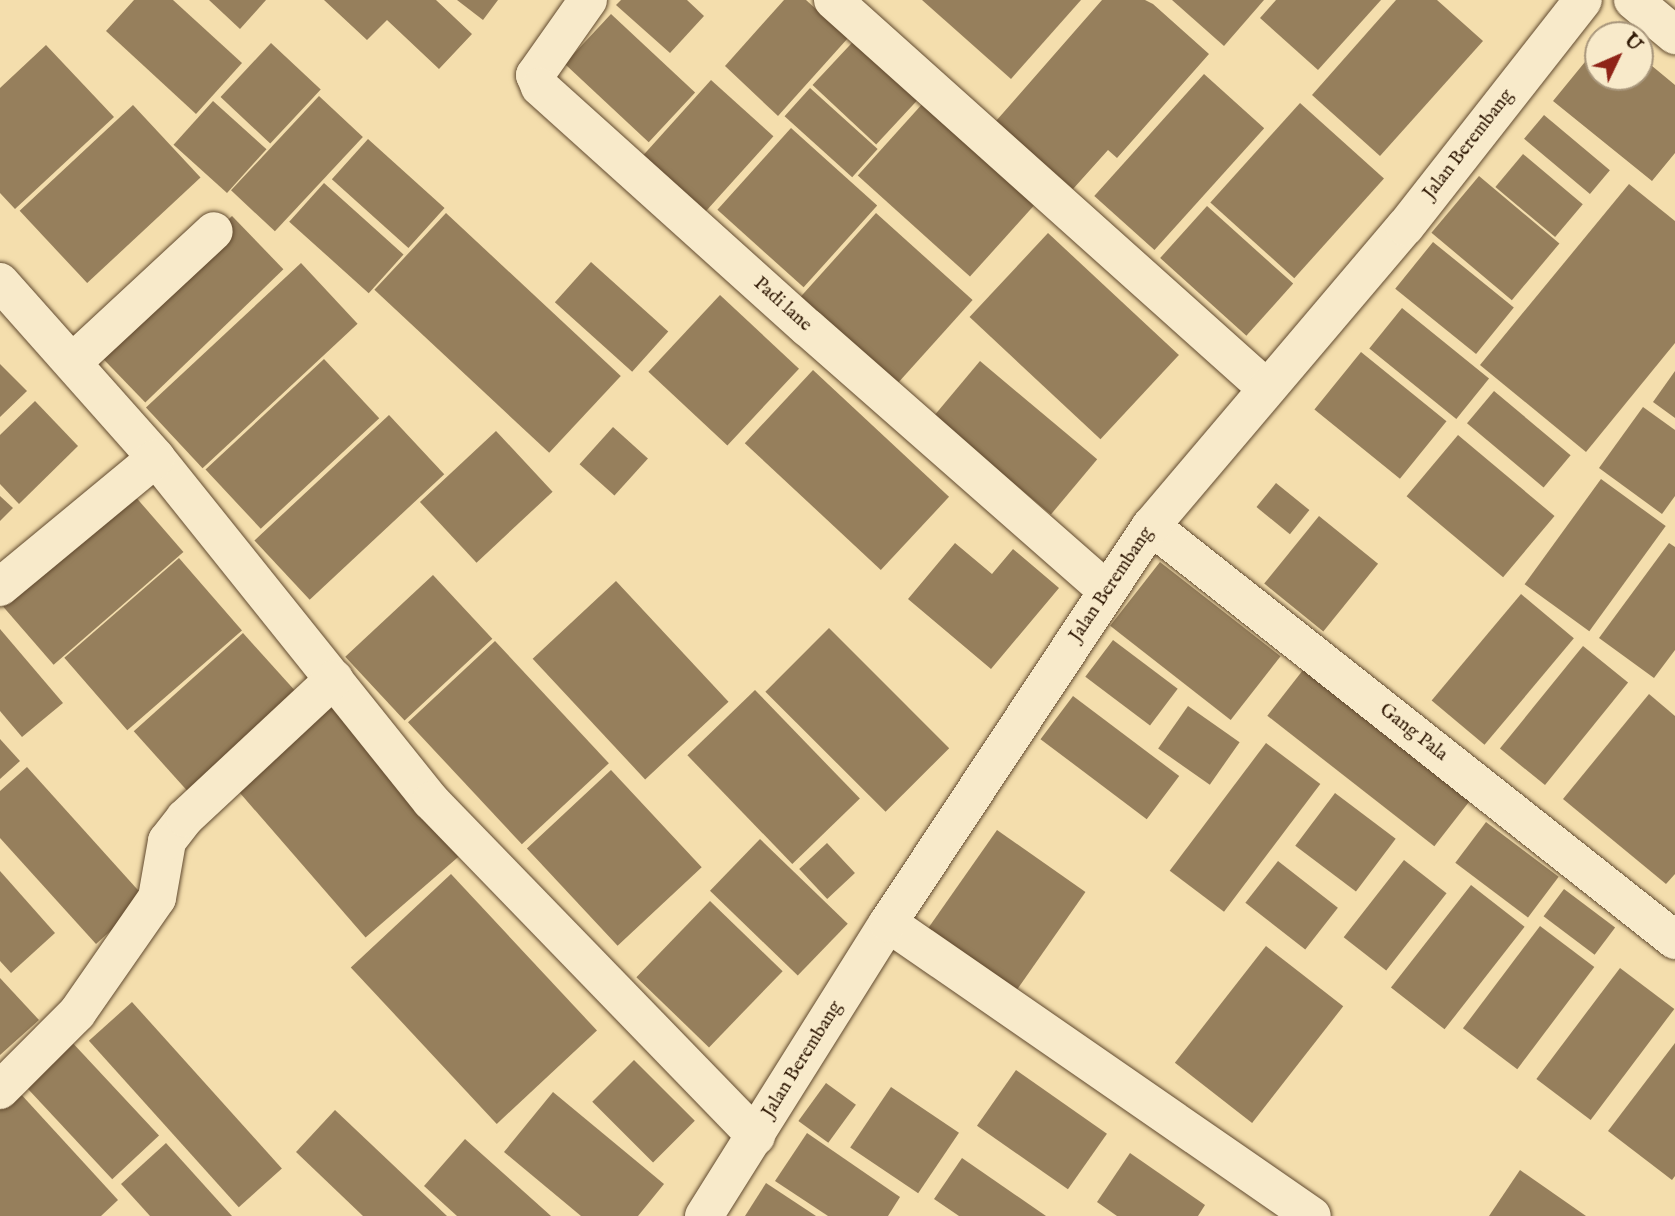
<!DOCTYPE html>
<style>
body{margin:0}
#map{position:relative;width:1675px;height:1216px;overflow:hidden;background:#f4dead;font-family:"IM FELL English",serif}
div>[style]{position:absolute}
.building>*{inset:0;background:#967f5c;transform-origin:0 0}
.roads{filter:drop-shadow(0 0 2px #614a2f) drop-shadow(0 0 2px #614a2f)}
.minor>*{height:38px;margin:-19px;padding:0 19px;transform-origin:19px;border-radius:19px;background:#f8eaca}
span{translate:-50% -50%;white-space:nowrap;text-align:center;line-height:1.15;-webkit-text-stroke:5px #f8eaca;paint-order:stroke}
.street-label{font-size:19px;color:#301905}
.north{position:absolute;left:1584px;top:21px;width:70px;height:70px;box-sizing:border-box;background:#f8eaca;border:2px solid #a8967b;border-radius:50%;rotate:46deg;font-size:19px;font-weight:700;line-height:28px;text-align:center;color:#301905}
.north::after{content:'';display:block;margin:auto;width:24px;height:32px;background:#8f2418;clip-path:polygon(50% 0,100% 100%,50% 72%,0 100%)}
</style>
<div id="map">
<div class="building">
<div style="clip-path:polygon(134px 0,173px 0,242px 63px,196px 114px,106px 31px)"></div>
<div style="clip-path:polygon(209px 0,266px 0,240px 29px)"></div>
<div style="clip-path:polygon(324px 0,436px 0,472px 34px,439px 69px,387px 20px,367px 40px)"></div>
<div style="clip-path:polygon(457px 0,498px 0,483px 20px)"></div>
<div style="clip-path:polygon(621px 0,687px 0,704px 16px,670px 53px,616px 5px)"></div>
<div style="clip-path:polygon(784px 0,806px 0,848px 38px,778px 116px,725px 66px)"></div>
<div style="clip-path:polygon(922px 0,1081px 0,1011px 79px)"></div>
<div style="clip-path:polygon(1102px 0,1145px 0,1153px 4px,1209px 54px,1117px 158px,1108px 150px,1073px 189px,996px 121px)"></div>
<div style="clip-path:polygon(1172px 0,1264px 0,1224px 46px)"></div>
<div style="clip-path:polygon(1276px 0,1381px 0,1318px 70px,1260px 18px)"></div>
<div style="clip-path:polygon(1396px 0,1437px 0,1483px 41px,1380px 156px,1312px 95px)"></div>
<div style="left:611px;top:14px;width:115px;height:68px;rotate:43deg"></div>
<div style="left:863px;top:31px;width:87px;height:74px;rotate:43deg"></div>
<div style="left:271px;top:43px;width:68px;height:74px;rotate:43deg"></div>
<div style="clip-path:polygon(46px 45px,114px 117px,15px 209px,0 193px,0 88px)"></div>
<div style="clip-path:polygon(1598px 46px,1598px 77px,1640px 77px,1640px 56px,1675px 85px,1675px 153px,1652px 181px,1553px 101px)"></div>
<div style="left:1204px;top:74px;width:81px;height:164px;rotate:42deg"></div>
<div style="left:711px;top:80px;width:84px;height:103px;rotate:42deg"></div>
<div style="left:810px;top:88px;width:91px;height:38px;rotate:42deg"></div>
<div style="left:319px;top:96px;width:60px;height:129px;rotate:43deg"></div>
<div style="left:213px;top:101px;width:72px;height:59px;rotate:42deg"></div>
<div style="left:924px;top:102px;width:151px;height:99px;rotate:42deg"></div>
<div style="left:1300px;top:103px;width:113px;height:134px;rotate:42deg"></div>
<div style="left:133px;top:105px;width:99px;height:155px;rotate:47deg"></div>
<div style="left:1544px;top:115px;width:86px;height:31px;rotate:40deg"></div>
<div style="left:791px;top:128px;width:116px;height:110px;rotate:42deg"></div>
<div style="left:368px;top:139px;width:103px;height:54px;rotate:42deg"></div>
<div style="left:1523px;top:154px;width:78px;height:43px;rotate:40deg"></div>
<div style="left:1479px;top:176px;width:105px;height:74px;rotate:40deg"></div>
<div style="left:324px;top:183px;width:107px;height:52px;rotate:42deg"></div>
<div style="clip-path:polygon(1629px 184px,1675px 221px,1675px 343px,1586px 452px,1480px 365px)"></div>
<div style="left:1207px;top:206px;width:116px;height:70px;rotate:42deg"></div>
<div style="left:446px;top:213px;width:239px;height:105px;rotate:43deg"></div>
<div style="left:876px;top:213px;width:130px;height:115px;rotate:42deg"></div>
<div style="left:232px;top:216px;width:74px;height:192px;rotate:46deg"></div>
<div style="left:1048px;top:233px;width:179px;height:115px;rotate:43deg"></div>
<div style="left:1433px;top:242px;width:104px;height:60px;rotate:39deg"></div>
<div style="left:591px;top:262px;width:104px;height:54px;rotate:42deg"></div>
<div style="left:301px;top:263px;width:83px;height:212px;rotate:47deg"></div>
<div style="left:720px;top:295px;width:108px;height:105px;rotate:43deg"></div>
<div style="left:1402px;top:308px;width:112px;height:52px;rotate:39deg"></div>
<div style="left:1361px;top:352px;width:110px;height:74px;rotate:39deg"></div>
<div style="left:324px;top:359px;width:81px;height:162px;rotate:47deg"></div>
<div style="left:980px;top:361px;width:153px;height:72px;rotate:40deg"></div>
<div style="clip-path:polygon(0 364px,27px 391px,0 417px)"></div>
<div style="left:813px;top:370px;width:186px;height:100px;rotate:43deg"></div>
<div style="clip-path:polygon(1675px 371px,1675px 418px,1653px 402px)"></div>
<div style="left:1494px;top:391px;width:100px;height:42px;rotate:40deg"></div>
<div style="clip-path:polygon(35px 401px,78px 446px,19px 504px,0 484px,0 435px)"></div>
<div style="clip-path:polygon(1643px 407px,1675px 430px,1675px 496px,1662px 514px,1599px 468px)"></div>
<div style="left:389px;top:415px;width:81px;height:184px;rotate:47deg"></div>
<div style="left:613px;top:427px;width:47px;height:50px;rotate:42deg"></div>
<div style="left:496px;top:431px;width:83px;height:104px;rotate:47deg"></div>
<div style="left:1458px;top:435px;width:126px;height:80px;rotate:40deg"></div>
<div style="left:1601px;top:479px;width:80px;height:130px;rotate:36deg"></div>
<div style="left:1276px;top:483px;width:43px;height:31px;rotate:39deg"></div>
<div style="left:127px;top:487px;width:86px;height:172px;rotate:49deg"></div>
<div style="clip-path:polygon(0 496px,13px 508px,0 521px)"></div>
<div style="left:1319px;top:516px;width:76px;height:87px;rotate:39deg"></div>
<div style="clip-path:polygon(955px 543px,992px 574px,1013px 549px,1059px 588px,991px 669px,908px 599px)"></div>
<div style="clip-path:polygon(1669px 543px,1675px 547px,1675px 650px,1654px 678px,1599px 638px)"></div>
<div style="left:179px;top:558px;width:96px;height:152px;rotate:49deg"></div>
<div style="left:1160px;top:562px;width:153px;height:81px;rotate:38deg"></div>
<div style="left:433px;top:575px;width:87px;height:120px;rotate:47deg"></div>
<div style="left:616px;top:581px;width:165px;height:114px;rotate:47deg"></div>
<div style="left:1521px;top:594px;width:69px;height:139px;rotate:40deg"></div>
<div style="left:829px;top:628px;width:170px;height:90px;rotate:45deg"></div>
<div style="clip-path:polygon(0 629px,63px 703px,22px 737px,0 711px)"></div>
<div style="left:243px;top:633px;width:94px;height:147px;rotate:48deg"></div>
<div style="left:1113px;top:640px;width:81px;height:46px;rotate:37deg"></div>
<div style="left:495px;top:641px;width:167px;height:119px;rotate:47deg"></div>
<div style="left:1583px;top:646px;width:58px;height:132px;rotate:39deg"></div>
<div style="left:1303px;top:670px;width:212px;height:58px;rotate:38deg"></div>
<div style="left:755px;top:690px;width:151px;height:94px;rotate:46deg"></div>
<div style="clip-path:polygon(1649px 694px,1675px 716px,1675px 874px,1666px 884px,1563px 799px)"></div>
<div style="left:1073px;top:696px;width:133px;height:54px;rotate:37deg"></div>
<div style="left:330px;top:706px;width:198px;height:125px;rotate:49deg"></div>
<div style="left:1188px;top:706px;width:63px;height:52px;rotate:35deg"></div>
<div style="clip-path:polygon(0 739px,20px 761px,0 779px)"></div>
<div style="left:1266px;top:743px;width:68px;height:160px;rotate:37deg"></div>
<div style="clip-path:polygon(27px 767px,146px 899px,96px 944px,0 838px,0 791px)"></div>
<div style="left:611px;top:770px;width:133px;height:115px;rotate:47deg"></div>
<div style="left:1335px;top:793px;width:76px;height:66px;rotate:37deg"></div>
<div style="left:1486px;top:822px;width:91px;height:51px;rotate:37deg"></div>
<div style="left:997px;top:830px;width:108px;height:121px;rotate:35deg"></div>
<div style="left:760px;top:839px;width:122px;height:72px;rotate:44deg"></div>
<div style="left:827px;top:843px;width:41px;height:38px;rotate:47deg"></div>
<div style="left:1404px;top:860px;width:54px;height:98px;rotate:38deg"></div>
<div style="left:1278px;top:861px;width:76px;height:53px;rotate:38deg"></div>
<div style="clip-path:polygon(0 871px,55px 933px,11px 973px,0 961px)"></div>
<div style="left:451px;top:874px;width:214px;height:137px;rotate:47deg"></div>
<div style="left:1471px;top:885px;width:68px;height:130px;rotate:38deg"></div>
<div style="left:1564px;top:889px;width:64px;height:34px;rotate:37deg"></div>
<div style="left:710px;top:901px;width:101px;height:106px;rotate:44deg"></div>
<div style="left:1540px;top:926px;width:68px;height:128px;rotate:37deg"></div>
<div style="left:1266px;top:946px;width:98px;height:148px;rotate:38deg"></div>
<div style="left:1620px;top:968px;width:68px;height:139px;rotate:37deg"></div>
<div style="clip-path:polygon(0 978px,39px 1020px,0 1055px)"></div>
<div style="left:132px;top:1002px;width:224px;height:58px;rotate:48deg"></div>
<div style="left:69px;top:1039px;width:132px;height:64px;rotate:47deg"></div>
<div style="clip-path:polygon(1675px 1043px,1675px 1176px,1672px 1180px,1608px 1131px)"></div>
<div style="left:634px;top:1060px;width:86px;height:59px;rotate:45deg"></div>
<div style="left:1016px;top:1070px;width:111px;height:68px;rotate:35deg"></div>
<div style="left:826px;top:1083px;width:37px;height:47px;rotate:36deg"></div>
<div style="left:891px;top:1087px;width:82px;height:73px;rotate:34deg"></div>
<div style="clip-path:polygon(18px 1091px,118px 1200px,101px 1216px,0 1216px,0 1107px)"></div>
<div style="clip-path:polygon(553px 1092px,664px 1184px,638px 1216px,581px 1216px,504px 1152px)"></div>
<div style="clip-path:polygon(335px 1110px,447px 1216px,363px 1216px,296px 1152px)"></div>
<div style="clip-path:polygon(807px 1133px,900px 1197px,888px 1216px,828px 1216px,775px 1181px)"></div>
<div style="clip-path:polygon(465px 1139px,551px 1216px,457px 1216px,424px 1186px)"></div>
<div style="clip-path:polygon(166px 1143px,232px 1216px,150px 1216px,121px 1184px)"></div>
<div style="clip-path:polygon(1130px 1153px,1205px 1205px,1198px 1216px,1117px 1216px,1097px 1202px)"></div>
<div style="clip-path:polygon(962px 1158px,1046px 1216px,959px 1216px,934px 1199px)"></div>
<div style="clip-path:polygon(1520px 1170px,1586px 1216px,1489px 1216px)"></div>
<div style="clip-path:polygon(766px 1183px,816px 1216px,745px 1216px)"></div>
</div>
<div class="roads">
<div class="minor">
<div style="left:588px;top:0;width:92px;rotate:125.2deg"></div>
<div style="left:535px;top:75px;width:13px;rotate:67deg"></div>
<div style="left:540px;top:87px;width:360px;rotate:42deg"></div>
<div style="left:808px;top:328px;width:397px;rotate:41.3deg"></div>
<div style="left:833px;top:0;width:581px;rotate:41.86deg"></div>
<div style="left:1633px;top:0;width:55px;rotate:39.8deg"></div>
<div style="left:0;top:282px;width:235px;rotate:48.4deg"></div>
<div style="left:156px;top:458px;width:440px;rotate:51.3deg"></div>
<div style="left:431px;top:801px;width:467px;rotate:45.9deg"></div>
<div style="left:73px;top:362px;width:192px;rotate:-42.9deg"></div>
<div style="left:1151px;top:526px;width:668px;rotate:38.31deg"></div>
<div style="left:0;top:587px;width:202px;rotate:-39.6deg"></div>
<div style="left:888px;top:923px;width:515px;rotate:34.65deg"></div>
<div style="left:0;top:1090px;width:109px;rotate:-45deg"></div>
<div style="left:77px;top:1013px;width:140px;rotate:-55.2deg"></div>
<div style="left:157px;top:898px;width:58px;rotate:-80deg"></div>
<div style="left:167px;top:841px;width:29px;rotate:-52deg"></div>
<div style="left:185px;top:818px;width:204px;rotate:-43deg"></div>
<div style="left:704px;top:1216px;width:346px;rotate:-57.9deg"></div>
<div style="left:888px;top:923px;width:476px;rotate:-56.5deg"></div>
<div style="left:1151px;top:526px;width:392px;rotate:-49.7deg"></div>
<div style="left:1405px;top:227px;width:288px;rotate:-51.9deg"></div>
</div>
</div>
<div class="street-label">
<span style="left:1469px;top:145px;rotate:-52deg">Jalan Berembang</span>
<span style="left:782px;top:305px;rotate:42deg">Padi lane</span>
<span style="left:1112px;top:585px;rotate:-56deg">Jalan Berembang</span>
<span style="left:1413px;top:733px;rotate:38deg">Gang Pala</span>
<span style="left:803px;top:1060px;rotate:-58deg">Jalan Berembang</span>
</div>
<div class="north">U</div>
</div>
